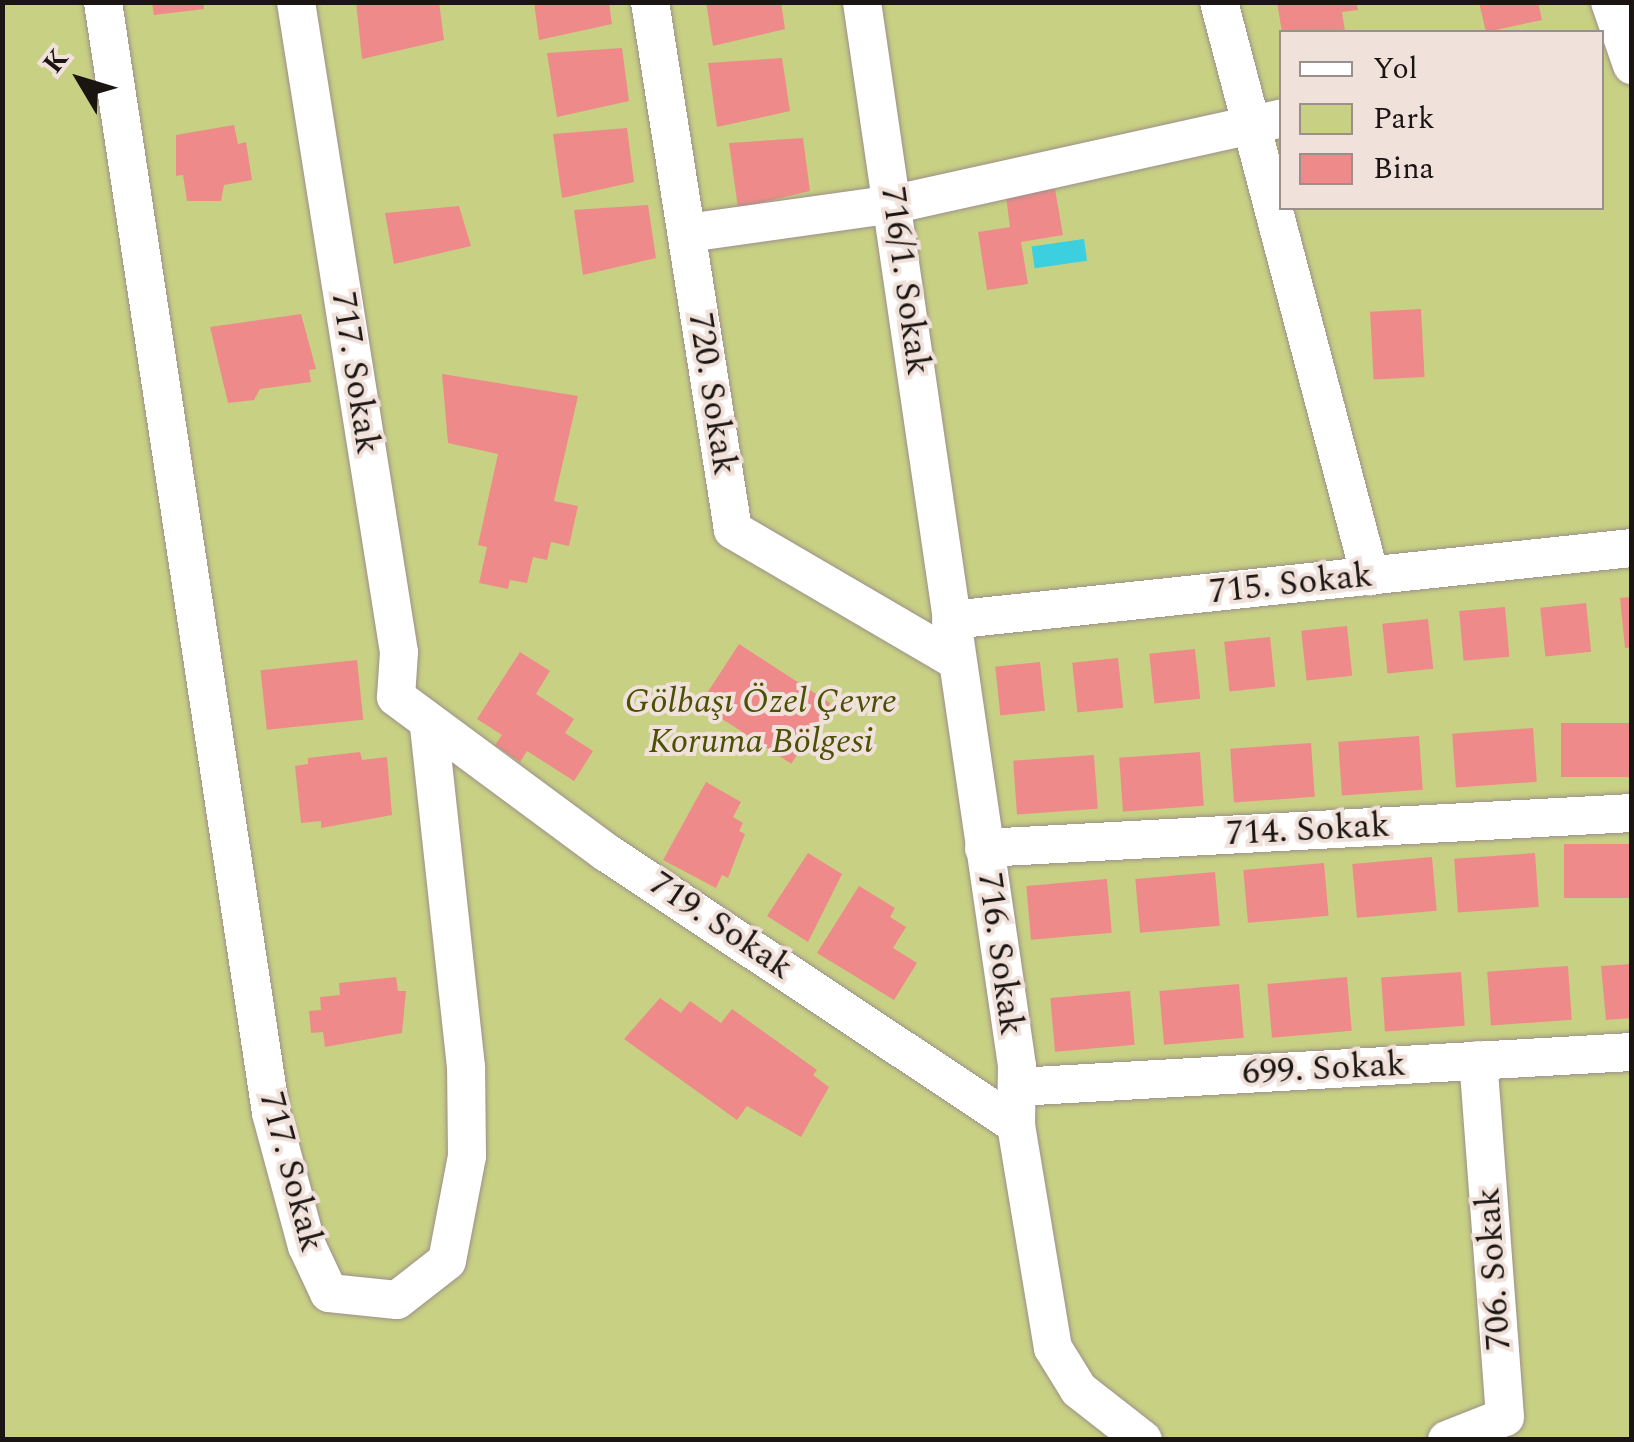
<!DOCTYPE html>
<meta charset="utf-8">
<style>
body{margin:0}
#map{position:relative;width:1634px;height:1442px;overflow:hidden;background:#f1e1db;font-family:Spectral,serif}
div>[style]{position:absolute}
.green>*{inset:0;background:#c7d083}
.water>*{inset:0;background:#3bcfdf;transform-origin:0 0}
.building>*{inset:0;background:#ee8b8a;transform-origin:0 0}
.roads{filter:drop-shadow(0 0 2px #9d8f89) drop-shadow(0 0 2px #9d8f89)}
.minor>*{height:38px;margin:-19px;padding:0 19px;transform-origin:19px;border-radius:19px;background:#fff}
span{translate:-50% -50%;white-space:nowrap;text-align:center;line-height:1.15;-webkit-text-stroke:8px #f1e1db;paint-order:stroke}
.street-label{font-size:35px;color:#1a1512}
.park-label{font-size:35px;color:#4b5004;font-style:italic}
.frame{position:absolute;inset:0;border:5px solid #1a1512;pointer-events:none}
.legend{position:absolute;left:1279px;top:30px;width:325px;height:180px;box-sizing:border-box;background:#f1e1db;border:2px solid #9b8f8b;margin:0;padding:12px 18px;list-style:none;font-size:30px;color:#1a1512}
.legend li{display:flex;align-items:center;gap:20px;height:50px}
.legend b{width:50px;border:2px solid #9b8f8b}
.north{position:absolute;left:30px;top:30px;width:100px;height:100px;-webkit-text-stroke:8px #f1e1db;paint-order:stroke;rotate:308deg;font-size:28px;font-weight:700;line-height:40px;text-align:center;color:#1a1512}
.north::after{content:'';display:block;margin:auto;width:35px;height:45px;background:#1a1512;clip-path:polygon(50% 0,100% 100%,50% 72%,0 100%)}
</style>
<div id="map">
<div class="green">
<div style="clip-path:polygon(evenodd,3px 3px,1631px 3px,1631px 1439px,3px 1439px,3px 3px,1282px 32px,1602px 32px,1602px 208px,1282px 208px,1282px 32px)"></div>
</div>
<div class="water">
<div style="left:1084px;top:239px;width:22px;height:53px;rotate:82deg"></div>
</div>
<div class="building">
<div style="clip-path:polygon(152px 2px,203px 2px,204px 9px,154px 15px)"></div>
<div style="clip-path:polygon(356px 2px,439px 2px,444px 40px,362px 59px)"></div>
<div style="clip-path:polygon(534px 2px,609px 2px,612px 24px,539px 40px)"></div>
<div style="clip-path:polygon(706px 2px,781px 2px,785px 29px,713px 46px)"></div>
<div style="clip-path:polygon(1277px 2px,1356px 2px,1358px 10px,1342px 12px,1345px 32px,1282px 32px)"></div>
<div style="clip-path:polygon(1479px 2px,1538px 2px,1542px 20px,1486px 32px)"></div>
<div style="clip-path:polygon(622px 48px,629px 101px,557px 117px,547px 53px)"></div>
<div style="clip-path:polygon(782px 58px,790px 111px,717px 127px,708px 63px)"></div>
<div style="clip-path:polygon(234px 125px,238px 144px,246px 142px,252px 180px,224px 185px,221px 201px,187px 201px,183px 175px,176px 176px,176px 135px)"></div>
<div style="clip-path:polygon(627px 128px,634px 182px,562px 198px,553px 134px)"></div>
<div style="clip-path:polygon(803px 138px,810px 191px,738px 208px,729px 143px)"></div>
<div style="clip-path:polygon(1055px 189px,1063px 235px,1021px 242px,1028px 284px,987px 290px,978px 232px,1010px 227px,1006px 197px)"></div>
<div style="clip-path:polygon(648px 205px,656px 258px,583px 275px,574px 210px)"></div>
<div style="clip-path:polygon(459px 206px,471px 246px,394px 264px,385px 213px)"></div>
<div style="left:1421px;top:309px;width:68px;height:51px;rotate:87deg"></div>
<div style="clip-path:polygon(301px 314px,316px 369px,309px 370px,311px 382px,260px 389px,254px 400px,228px 403px,210px 327px)"></div>
<div style="clip-path:polygon(442px 374px,578px 396px,554px 501px,578px 506px,569px 546px,551px 542px,547px 560px,533px 557px,527px 583px,510px 580px,508px 589px,479px 583px,487px 547px,478px 545px,498px 454px,448px 443px)"></div>
<div style="clip-path:polygon(1632px 597px,1632px 647px,1625px 648px,1620px 598px)"></div>
<div style="left:1586px;top:603px;width:49px;height:46px;rotate:84deg"></div>
<div style="left:1505px;top:607px;width:50px;height:46px;rotate:85deg"></div>
<div style="left:1428px;top:619px;width:50px;height:46px;rotate:84deg"></div>
<div style="left:1347px;top:626px;width:50px;height:46px;rotate:84deg"></div>
<div style="left:1270px;top:637px;width:50px;height:46px;rotate:84deg"></div>
<div style="left:739px;top:644px;width:109px;height:72px;rotate:33deg"></div>
<div style="left:1195px;top:649px;width:50px;height:46px;rotate:84deg"></div>
<div style="clip-path:polygon(520px 652px,550px 671px,536px 694px,574px 719px,565px 733px,593px 751px,574px 781px,527px 751px,520px 762px,495px 745px,502px 735px,477px 719px)"></div>
<div style="left:1118px;top:658px;width:50px;height:46px;rotate:84deg"></div>
<div style="left:357px;top:660px;width:60px;height:97px;rotate:84deg"></div>
<div style="left:1040px;top:662px;width:49px;height:45px;rotate:84deg"></div>
<div style="left:1632px;top:723px;width:54px;height:71px;rotate:90deg"></div>
<div style="left:1533px;top:728px;width:54px;height:81px;rotate:86deg"></div>
<div style="left:1419px;top:736px;width:54px;height:81px;rotate:86deg"></div>
<div style="left:1311px;top:743px;width:54px;height:81px;rotate:86deg"></div>
<div style="clip-path:polygon(360px 752px,362px 760px,387px 757px,392px 815px,321px 828px,321px 821px,301px 823px,295px 766px,308px 764px,308px 758px)"></div>
<div style="left:1200px;top:752px;width:54px;height:81px;rotate:86deg"></div>
<div style="left:1094px;top:755px;width:54px;height:81px;rotate:86deg"></div>
<div style="clip-path:polygon(706px 782px,741px 802px,733px 817px,743px 823px,739px 831px,745px 834px,728px 878px,722px 875px,716px 888px,663px 860px)"></div>
<div style="left:1632px;top:844px;width:54px;height:68px;rotate:90deg"></div>
<div style="clip-path:polygon(808px 853px,842px 874px,808px 942px,767px 916px)"></div>
<div style="left:1535px;top:853px;width:54px;height:81px;rotate:86deg"></div>
<div style="left:1432px;top:857px;width:54px;height:80px;rotate:85deg"></div>
<div style="left:1324px;top:863px;width:53px;height:81px;rotate:85deg"></div>
<div style="left:1215px;top:872px;width:54px;height:80px;rotate:85deg"></div>
<div style="left:1107px;top:879px;width:54px;height:81px;rotate:85deg"></div>
<div style="clip-path:polygon(859px 886px,895px 908px,890px 917px,906px 927px,893px 948px,917px 963px,894px 1000px,817px 953px)"></div>
<div style="clip-path:polygon(1632px 964px,1632px 1018px,1606px 1020px,1601px 966px)"></div>
<div style="left:1568px;top:966px;width:54px;height:81px;rotate:86deg"></div>
<div style="left:1461px;top:972px;width:54px;height:80px;rotate:86deg"></div>
<div style="clip-path:polygon(396px 977px,398px 991px,406px 991px,402px 1033px,325px 1047px,323px 1032px,311px 1033px,309px 1011px,321px 1010px,320px 997px,340px 995px,339px 983px)"></div>
<div style="left:1347px;top:977px;width:54px;height:80px;rotate:85deg"></div>
<div style="left:1239px;top:984px;width:54px;height:80px;rotate:85deg"></div>
<div style="left:1130px;top:991px;width:54px;height:80px;rotate:85deg"></div>
<div style="clip-path:polygon(660px 998px,681px 1013px,690px 1001px,721px 1023px,732px 1009px,817px 1070px,813px 1075px,829px 1087px,801px 1137px,747px 1106px,737px 1120px,624px 1039px)"></div>
</div>
<div class="roads">
<div class="minor">
<div style="left:103px;top:2px;width:1124px;rotate:81.4deg"></div>
<div style="left:271px;top:1113px;width:138px;rotate:74.9deg"></div>
<div style="left:307px;top:1246px;width:52px;rotate:64.9deg"></div>
<div style="left:329px;top:1293px;width:68px;rotate:5.9deg"></div>
<div style="left:397px;top:1300px;width:63px;rotate:-38deg"></div>
<div style="left:447px;top:1261px;width:107px;rotate:-79.2deg"></div>
<div style="left:467px;top:1156px;width:89px;rotate:-90.6deg"></div>
<div style="left:466px;top:1067px;width:345px;rotate:-96.2deg"></div>
<div style="left:296px;top:2px;width:658px;rotate:81deg"></div>
<div style="left:399px;top:652px;width:45px;rotate:93.8deg"></div>
<div style="left:396px;top:697px;width:262px;rotate:36.5deg"></div>
<div style="left:607px;top:853px;width:491px;rotate:33.6deg"></div>
<div style="left:650px;top:2px;width:534px;rotate:81.07deg"></div>
<div style="left:733px;top:530px;width:259px;rotate:30.3deg"></div>
<div style="left:862px;top:2px;width:1075px;rotate:81.71deg"></div>
<div style="left:1017px;top:1066px;width:59px;rotate:91deg"></div>
<div style="left:1016px;top:1125px;width:226px;rotate:80.6deg"></div>
<div style="left:1053px;top:1348px;width:49px;rotate:58.2deg"></div>
<div style="left:1079px;top:1390px;width:81px;rotate:38deg"></div>
<div style="left:1219px;top:2px;width:594px;rotate:75.26deg"></div>
<div style="left:1610px;top:2px;width:67px;rotate:70.8deg"></div>
<div style="left:688px;top:233px;width:209px;rotate:-8deg"></div>
<div style="left:895px;top:204px;width:396px;rotate:-12.5deg"></div>
<div style="left:951px;top:620px;width:685px;rotate:-6.04deg"></div>
<div style="left:984px;top:848px;width:649px;rotate:-3.09deg"></div>
<div style="left:1017px;top:1087px;width:616px;rotate:-3.26deg"></div>
<div style="left:1447px;top:1440px;width:62px;rotate:-21.6deg"></div>
<div style="left:1505px;top:1417px;width:358px;rotate:-94.3deg"></div>
</div>
</div>
<div class="street-label">
<span style="left:905px;top:281px;rotate:82deg">716/1. Sokak</span>
<span style="left:355px;top:373px;rotate:81deg">717. Sokak</span>
<span style="left:712px;top:394px;rotate:81deg">720. Sokak</span>
<span style="left:1291px;top:584px;rotate:-6deg">715. Sokak</span>
<span style="left:1308px;top:830px;rotate:-3deg">714. Sokak</span>
<span style="left:721px;top:926px;rotate:34deg">719. Sokak</span>
<span style="left:1000px;top:954px;rotate:82deg">716. Sokak</span>
<span style="left:1324px;top:1069px;rotate:-3deg">699. Sokak</span>
<span style="left:291px;top:1172px;rotate:75deg">717. Sokak</span>
<span style="left:1494px;top:1269px;rotate:-94deg">706. Sokak</span>
</div>
<div class="park-label">
<span style="left:761px;top:722px">Gölbaşı Özel Çevre<br>Koruma Bölgesi</span>
</div>
<div class="frame"></div>
<ul class="legend">
<li><b style="height:12px;background:#fff"></b>Yol</li>
<li><b style="height:28px;background:#c7d083"></b>Park</li>
<li><b style="height:28px;background:#ee8b8a"></b>Bina</li>
</ul>
<div class="north">K</div>
</div>
